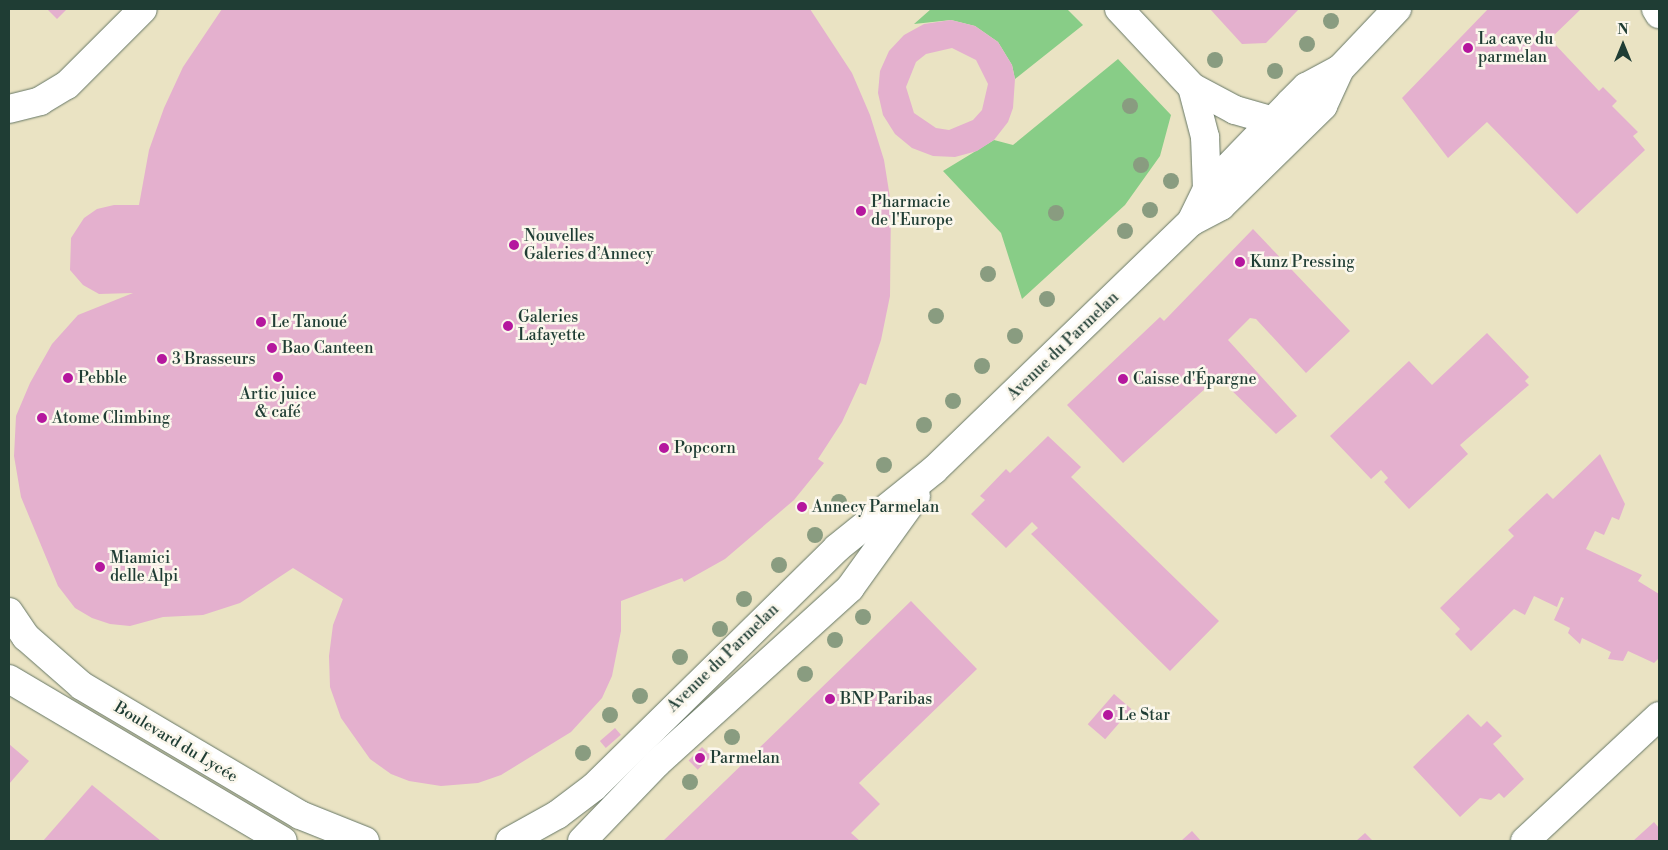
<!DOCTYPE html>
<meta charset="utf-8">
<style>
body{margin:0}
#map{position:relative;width:1668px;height:850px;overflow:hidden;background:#eae3c3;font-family:"Libre Bodoni",serif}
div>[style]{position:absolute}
.green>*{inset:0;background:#88cd87}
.building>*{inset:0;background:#e4b0ce;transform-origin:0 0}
.roads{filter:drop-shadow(0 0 1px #676) drop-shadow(0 0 1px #676)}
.street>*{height:28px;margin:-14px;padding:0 14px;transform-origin:14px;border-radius:14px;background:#fff}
.secondary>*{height:28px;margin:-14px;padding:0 14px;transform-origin:14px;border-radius:14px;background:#fff}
.trees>*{width:16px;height:16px;margin:-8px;border-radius:50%;background:#899c80}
.dots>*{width:14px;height:14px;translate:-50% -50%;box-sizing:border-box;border:2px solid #fbf7ec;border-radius:50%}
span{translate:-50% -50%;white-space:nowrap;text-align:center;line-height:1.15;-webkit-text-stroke:5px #fbf7ec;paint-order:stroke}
.poi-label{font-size:16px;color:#1f3d34}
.left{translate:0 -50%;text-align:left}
.street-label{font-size:16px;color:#1f3d34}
.frame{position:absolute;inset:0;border:10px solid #1f3d34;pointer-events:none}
.north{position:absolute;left:1598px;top:20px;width:50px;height:50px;-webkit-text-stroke:4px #fbf7ec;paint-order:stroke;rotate:0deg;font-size:14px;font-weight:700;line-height:20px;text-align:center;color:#1f3d34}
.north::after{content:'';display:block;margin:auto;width:18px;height:22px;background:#1f3d34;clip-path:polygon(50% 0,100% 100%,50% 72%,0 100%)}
</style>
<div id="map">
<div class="green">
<div style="clip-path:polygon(931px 9px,1067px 9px,1083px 25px,1015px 79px,1012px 65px,998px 42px,975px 26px,951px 20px,914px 24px)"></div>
<div style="clip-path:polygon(1118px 59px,1171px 115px,1160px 156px,1125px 205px,1022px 299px,1001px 233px,943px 171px,994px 140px,1013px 145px)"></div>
</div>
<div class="building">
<div style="clip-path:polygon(47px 9px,67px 9px,57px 19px)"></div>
<div style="clip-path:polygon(222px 9px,810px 9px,852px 73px,870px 115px,884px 160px,891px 204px,890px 296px,881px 340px,866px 385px,860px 383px,842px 422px,818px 459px,824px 463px,794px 500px,725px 559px,684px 582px,682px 578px,621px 601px,621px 631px,612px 676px,602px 698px,571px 732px,501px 775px,478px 783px,441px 786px,409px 781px,391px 774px,370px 759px,341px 718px,330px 687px,329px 656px,333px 625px,343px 599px,293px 568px,240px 603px,203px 615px,163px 617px,130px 626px,110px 624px,92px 618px,75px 608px,58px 586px,21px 497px,14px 456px,16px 416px,30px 383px,52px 344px,78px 315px,133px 293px,99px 294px,83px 285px,70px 270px,71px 238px,84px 218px,97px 209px,114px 205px,139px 205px,149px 150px,164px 108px,183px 67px)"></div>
<div style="clip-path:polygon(1210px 9px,1299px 9px,1266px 43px,1242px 44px)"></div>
<div style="clip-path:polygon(1488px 9px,1581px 9px,1550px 39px,1599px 91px,1603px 87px,1617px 101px,1612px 106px,1638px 132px,1633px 136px,1645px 150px,1577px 214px,1487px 122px,1448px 158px,1402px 98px)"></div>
<div style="clip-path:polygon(evenodd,951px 20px,975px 26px,998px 42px,1012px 65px,1015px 79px,1013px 108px,1008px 122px,994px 140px,977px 151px,955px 157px,933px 156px,912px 148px,895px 134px,883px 115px,878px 93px,880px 71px,889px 51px,904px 35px,924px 24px,951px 20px,952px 48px,976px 60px,988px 84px,982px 110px,973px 120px,949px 130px,936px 128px,914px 113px,906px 87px,916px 62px,926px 54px,952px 48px)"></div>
<div style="clip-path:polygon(1253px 229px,1350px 331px,1306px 373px,1256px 319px,1250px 318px,1228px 340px,1297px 416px,1276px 434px,1218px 377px,1123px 463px,1067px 405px,1160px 317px,1164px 321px)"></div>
<div style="clip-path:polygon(1487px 333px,1529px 377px,1525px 381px,1529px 385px,1460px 445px,1468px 454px,1409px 509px,1384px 482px,1388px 478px,1381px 470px,1371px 479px,1330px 436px,1409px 361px,1432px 385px)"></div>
<div style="clip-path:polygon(1048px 436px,1081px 467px,1071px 477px,1219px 621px,1170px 671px,1031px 534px,1038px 528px,1032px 522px,1006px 548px,971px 514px,985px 500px,980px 496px,1006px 469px,1010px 473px)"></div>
<div style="clip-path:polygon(1600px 454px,1625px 504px,1619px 520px,1612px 517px,1604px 535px,1595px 531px,1586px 549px,1642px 575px,1638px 581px,1659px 594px,1659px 658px,1654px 663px,1628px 651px,1623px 661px,1608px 659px,1611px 652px,1582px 638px,1580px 644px,1568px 633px,1570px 628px,1554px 620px,1564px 598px,1561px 597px,1557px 607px,1534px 596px,1525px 615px,1514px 609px,1471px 651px,1455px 634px,1460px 629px,1440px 608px,1514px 536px,1508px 530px,1547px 493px,1553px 499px)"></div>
<div style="clip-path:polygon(911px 601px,977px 669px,859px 783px,880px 804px,851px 833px,860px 841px,663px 841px)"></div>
<div style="left:1114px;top:694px;width:23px;height:40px;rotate:41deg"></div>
<div style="clip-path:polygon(1468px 714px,1481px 727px,1487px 721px,1502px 736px,1493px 744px,1524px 779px,1504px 798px,1499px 793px,1491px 800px,1480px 798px,1460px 817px,1413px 767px)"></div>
<div style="left:615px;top:728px;width:9px;height:20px;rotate:49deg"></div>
<div style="clip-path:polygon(9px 744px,29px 761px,9px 784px)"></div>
<div style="left:702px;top:747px;width:13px;height:19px;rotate:45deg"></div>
<div style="clip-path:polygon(92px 785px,161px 841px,43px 841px)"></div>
<div style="clip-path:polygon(1654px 822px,1659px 828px,1659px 841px,1633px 841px)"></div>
<div style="clip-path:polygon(1192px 831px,1201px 841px,1181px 841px)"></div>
<div style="clip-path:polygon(1365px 833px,1373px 841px,1356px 841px)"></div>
</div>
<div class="roads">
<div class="street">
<div style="left:1119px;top:9px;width:107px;rotate:46.9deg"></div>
<div style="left:1192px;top:87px;width:49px;rotate:28.1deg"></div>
<div style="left:1235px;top:110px;width:40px;rotate:16deg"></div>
<div style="left:1656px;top:9px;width:6px;rotate:59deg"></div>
<div style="left:1192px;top:87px;width:52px;rotate:75.4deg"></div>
<div style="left:1205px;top:137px;width:52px;rotate:87.8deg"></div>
<div style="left:9px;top:109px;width:32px;rotate:-14deg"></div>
<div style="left:40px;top:101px;width:31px;rotate:-31deg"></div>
<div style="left:67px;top:85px;width:107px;rotate:-45deg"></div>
<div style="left:1525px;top:841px;width:183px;rotate:-43deg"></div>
</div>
<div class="secondary">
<div style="left:1191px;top:222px;width:37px;rotate:-64deg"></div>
<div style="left:1207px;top:189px;width:120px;rotate:-46deg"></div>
<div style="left:1290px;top:103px;width:23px;rotate:-45deg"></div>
<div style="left:1306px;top:87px;width:38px;rotate:-28deg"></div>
<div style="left:9px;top:612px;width:30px;rotate:56deg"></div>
<div style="left:26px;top:637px;width:74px;rotate:41.2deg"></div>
<div style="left:82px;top:686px;width:253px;rotate:30.6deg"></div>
<div style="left:300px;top:815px;width:70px;rotate:21.8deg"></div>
<div style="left:9px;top:679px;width:318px;rotate:30.6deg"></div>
<div style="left:510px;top:841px;width:54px;rotate:-29deg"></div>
<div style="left:557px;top:815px;width:46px;rotate:-37.1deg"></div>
<div style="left:594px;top:787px;width:341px;rotate:-44.5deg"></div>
<div style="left:837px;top:548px;width:124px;rotate:-38.8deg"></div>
<div style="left:934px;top:470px;width:357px;rotate:-44deg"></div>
<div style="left:1191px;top:222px;width:34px;rotate:-28deg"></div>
<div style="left:1221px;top:206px;width:143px;rotate:-44.4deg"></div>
<div style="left:1323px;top:106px;width:41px;rotate:-65.3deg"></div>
<div style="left:1340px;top:69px;width:83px;rotate:-46.5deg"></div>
<div style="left:582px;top:841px;width:107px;rotate:-46.1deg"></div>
<div style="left:656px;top:764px;width:262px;rotate:-42.2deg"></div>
<div style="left:850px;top:588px;width:113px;rotate:-54.3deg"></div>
</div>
</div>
<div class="trees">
<div style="left:1331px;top:21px"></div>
<div style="left:1307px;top:44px"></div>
<div style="left:1215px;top:60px"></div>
<div style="left:1275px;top:71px"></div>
<div style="left:1130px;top:106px"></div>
<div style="left:1141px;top:165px"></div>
<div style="left:1171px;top:181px"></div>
<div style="left:1150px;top:210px"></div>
<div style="left:1056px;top:213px"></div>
<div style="left:1125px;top:231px"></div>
<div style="left:988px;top:274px"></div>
<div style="left:1047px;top:299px"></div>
<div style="left:936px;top:316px"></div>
<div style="left:1015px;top:336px"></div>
<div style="left:982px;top:366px"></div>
<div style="left:953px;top:401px"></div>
<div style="left:924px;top:425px"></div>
<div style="left:884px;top:465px"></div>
<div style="left:839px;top:502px"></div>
<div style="left:815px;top:535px"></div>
<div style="left:779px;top:565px"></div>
<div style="left:744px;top:599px"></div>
<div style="left:863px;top:617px"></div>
<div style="left:720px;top:629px"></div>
<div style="left:835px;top:640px"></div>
<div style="left:680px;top:657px"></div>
<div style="left:805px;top:674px"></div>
<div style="left:640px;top:696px"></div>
<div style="left:610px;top:715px"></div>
<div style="left:732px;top:737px"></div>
<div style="left:583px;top:753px"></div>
<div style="left:690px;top:782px"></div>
</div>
<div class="dots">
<div style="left:1468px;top:48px;background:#b5179e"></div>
<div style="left:861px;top:211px;background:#b5179e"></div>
<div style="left:514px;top:245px;background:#b5179e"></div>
<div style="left:1240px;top:262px;background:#b5179e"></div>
<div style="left:261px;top:322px;background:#b5179e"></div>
<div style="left:508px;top:326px;background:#b5179e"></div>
<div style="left:272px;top:348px;background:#b5179e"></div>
<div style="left:162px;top:359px;background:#b5179e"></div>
<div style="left:278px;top:377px;background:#b5179e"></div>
<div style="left:68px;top:378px;background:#b5179e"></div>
<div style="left:1123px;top:379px;background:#b5179e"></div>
<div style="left:42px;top:418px;background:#b5179e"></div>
<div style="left:664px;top:448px;background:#b5179e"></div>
<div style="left:802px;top:507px;background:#b5179e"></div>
<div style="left:100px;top:567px;background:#b5179e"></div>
<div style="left:830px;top:699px;background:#b5179e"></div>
<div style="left:1108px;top:715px;background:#b5179e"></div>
<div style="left:700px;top:758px;background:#b5179e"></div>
</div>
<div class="poi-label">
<span class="left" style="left:1478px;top:48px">La cave du<br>parmelan</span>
<span class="left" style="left:871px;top:211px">Pharmacie<br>de l'Europe</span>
<span class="left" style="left:524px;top:245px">Nouvelles<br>Galeries d’Annecy</span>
<span class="left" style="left:1250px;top:262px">Kunz Pressing</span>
<span class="left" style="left:518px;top:326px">Galeries<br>Lafayette</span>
<span class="left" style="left:271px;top:322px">Le Tanoué</span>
<span class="left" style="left:282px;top:348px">Bao Canteen</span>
<span class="left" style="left:172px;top:359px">3 Brasseurs</span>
<span class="left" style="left:78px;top:378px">Pebble</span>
<span class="left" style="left:1133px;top:379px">Caisse d'Épargne</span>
<span style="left:278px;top:403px">Artic juice<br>&amp; café</span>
<span class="left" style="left:52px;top:418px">Atome Climbing</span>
<span class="left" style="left:674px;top:448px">Popcorn</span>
<span class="left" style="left:812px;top:507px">Annecy Parmelan</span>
<span class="left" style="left:110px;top:567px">Miamici<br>delle Alpi</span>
<span class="left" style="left:840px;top:699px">BNP Paribas</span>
<span class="left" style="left:1118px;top:715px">Le Star</span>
<span class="left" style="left:710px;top:758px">Parmelan</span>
</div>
<div class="street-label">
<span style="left:1063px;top:346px;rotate:-44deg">Avenue du Parmelan</span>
<span style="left:723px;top:658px;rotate:-44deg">Avenue du Parmelan</span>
<span style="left:176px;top:742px;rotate:31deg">Boulevard du Lycée</span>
</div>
<div class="frame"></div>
<div class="north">N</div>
</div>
